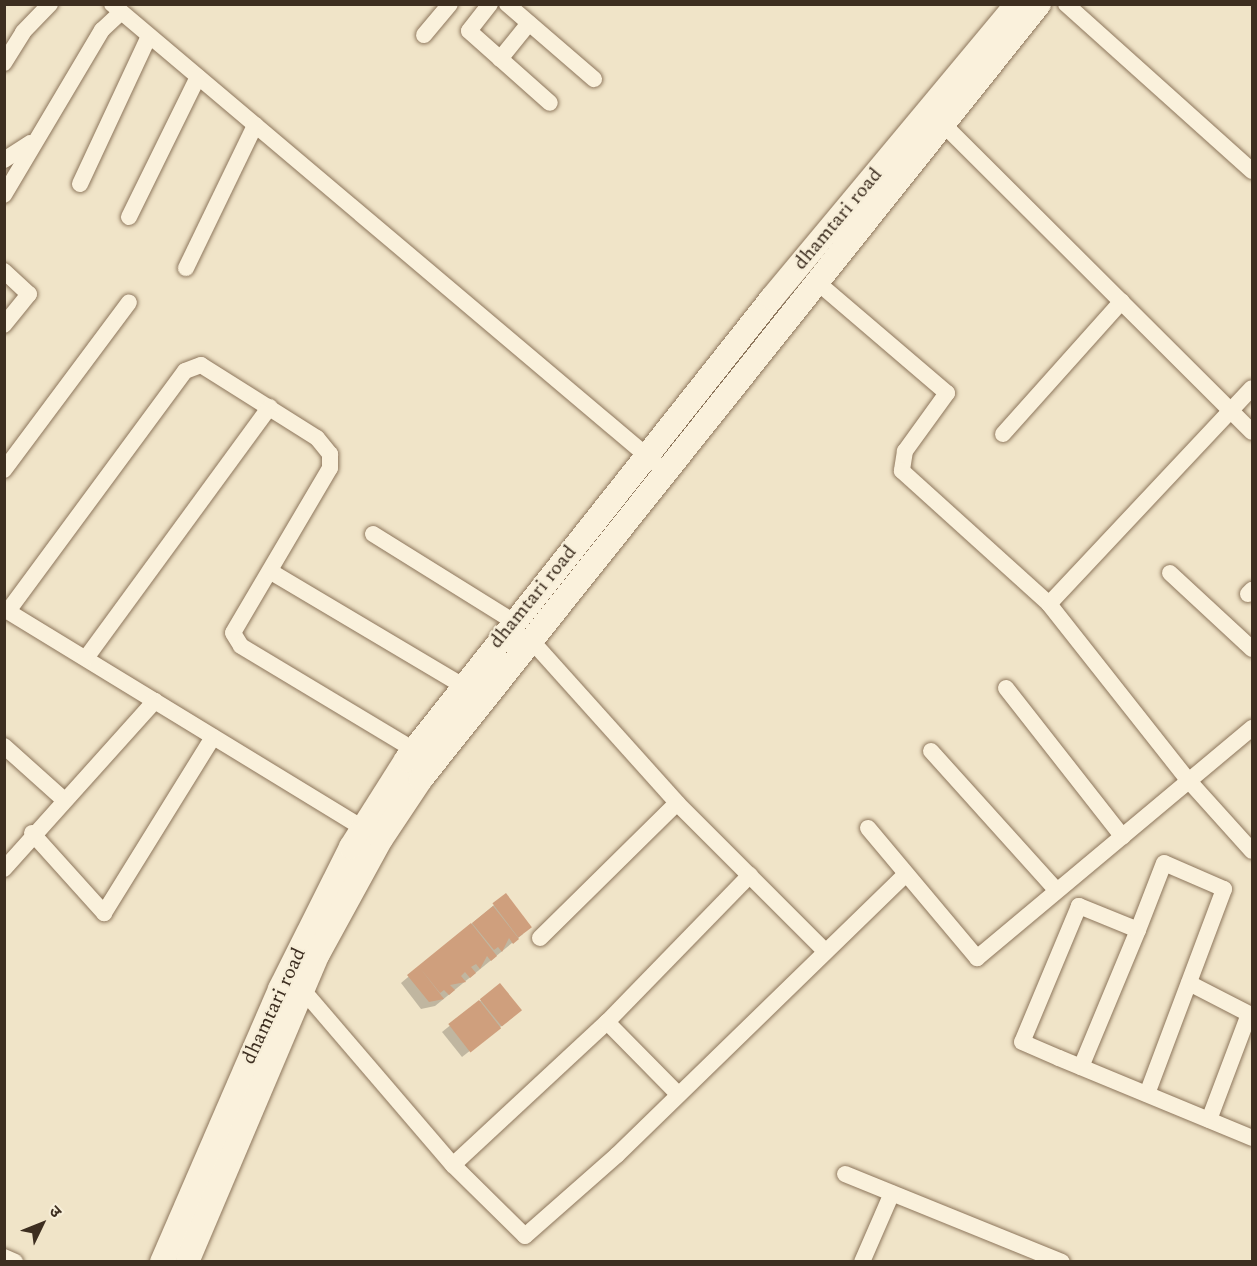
<!DOCTYPE html>
<meta charset="utf-8">
<style>
body{margin:0}
#map{position:relative;width:1257px;height:1266px;overflow:hidden;background:#f0e4c8;font-family:Spectral,"Noto Sans Devanagari",serif}
div>[style]{position:absolute}
.shadow>*{inset:0;background:#0003}
.building>*{inset:0;background:#cf9f7d;transform-origin:0 0}
.roads{filter:drop-shadow(0 0 2px #8d765c) drop-shadow(0 0 2px #8d765c)}
.minor>*{height:16px;margin:-8px;padding:0 8px;transform-origin:8px;border-radius:8px;background:#faf1dc}
.secondary>*{height:24px;margin:-12px;padding:0 12px;transform-origin:12px;border-radius:12px;background:#faf1dc}
span{translate:-50% -50%;white-space:nowrap;text-align:center;line-height:1.15;-webkit-text-stroke:4.5px #f7eed8;paint-order:stroke}
.street-label{font-size:20px;color:#3d2e20}
.frame{position:absolute;inset:0;border:6px solid #3d2e20;pointer-events:none}
.north{position:absolute;left:12px;top:1194px;width:60px;height:60px;-webkit-text-stroke:4px #f7eed8;paint-order:stroke;rotate:47deg;font-size:16px;font-weight:700;line-height:24px;text-align:center;color:#3d2e20}
.north::after{content:'';display:block;margin:auto;width:21px;height:27px;background:#3d2e20;clip-path:polygon(50% 0,100% 100%,50% 72%,0 100%)}
</style>
<div id="map">
<div class="shadow">
<div style="clip-path:polygon(506px 895px,523px 934px,435px 1006px,421px 1009px,401px 983px)"></div>
<div style="clip-path:polygon(500px 985px,513px 1017px,462px 1057px,442px 1032px)"></div>
</div>
<div class="building">
<div style="left:506px;top:893px;width:43px;height:17px;rotate:53deg"></div>
<div style="clip-path:polygon(493px 906px,519px 939px,513px 944px,509px 938px,502px 952px,498px 947px,494px 950px,472px 923px)"></div>
<div style="clip-path:polygon(471px 923px,497px 956px,491px 961px,487px 956px,480px 969px,476px 964px,471px 967px,476px 973px,470px 978px,465px 972px,461px 976px,466px 982px,450px 985px,455px 990px,449px 995px,444px 990px,440px 993px,420px 968px,444px 999px,429px 1002px,407px 975px)"></div>
<div style="left:500px;top:983px;width:35px;height:26px;rotate:51deg"></div>
<div style="left:479px;top:1000px;width:36px;height:39px;rotate:52deg"></div>
</div>
<div class="roads">
<div class="minor">
<div style="left:112px;top:4px;width:725px;rotate:40.19deg"></div>
<div style="left:490px;top:4px;width:34px;rotate:128deg"></div>
<div style="left:469px;top:31px;width:108px;rotate:41.6deg"></div>
<div style="left:507px;top:4px;width:115px;rotate:40.8deg"></div>
<div style="left:1066px;top:4px;width:250px;rotate:41.9deg"></div>
<div style="left:424px;top:35px;width:40px;rotate:-50deg"></div>
<div style="left:500px;top:59px;width:46px;rotate:-51.1deg"></div>
<div style="left:4px;top:63px;width:36px;rotate:-58deg"></div>
<div style="left:23px;top:32px;width:39px;rotate:-46deg"></div>
<div style="left:943px;top:124px;width:436px;rotate:44.9deg"></div>
<div style="left:4px;top:160px;width:31px;rotate:-33deg"></div>
<div style="left:80px;top:184px;width:163px;rotate:-65deg"></div>
<div style="left:4px;top:195px;width:192px;rotate:-59.3deg"></div>
<div style="left:102px;top:30px;width:26px;rotate:-43deg"></div>
<div style="left:129px;top:217px;width:156px;rotate:-63.8deg"></div>
<div style="left:186px;top:268px;width:159px;rotate:-64.2deg"></div>
<div style="left:4px;top:271px;width:34px;rotate:43deg"></div>
<div style="left:29px;top:294px;width:40px;rotate:129deg"></div>
<div style="left:817px;top:282px;width:171px;rotate:40.5deg"></div>
<div style="left:947px;top:393px;width:72px;rotate:125.9deg"></div>
<div style="left:905px;top:451px;width:20px;rotate:99deg"></div>
<div style="left:902px;top:471px;width:198px;rotate:42.1deg"></div>
<div style="left:1049px;top:604px;width:226px;rotate:51.7deg"></div>
<div style="left:1189px;top:781px;width:94px;rotate:48deg"></div>
<div style="left:1003px;top:434px;width:178px;rotate:-48.2deg"></div>
<div style="left:4px;top:470px;width:209px;rotate:-53.3deg"></div>
<div style="left:373px;top:534px;width:165px;rotate:31.9deg"></div>
<div style="left:273px;top:573px;width:220px;rotate:30.7deg"></div>
<div style="left:1170px;top:573px;width:112px;rotate:42.8deg"></div>
<div style="left:1248px;top:594px;width:6px;rotate:-45deg"></div>
<div style="left:1049px;top:604px;width:296px;rotate:-46.8deg"></div>
<div style="left:4px;top:609px;width:431px;rotate:31.4deg"></div>
<div style="left:8px;top:611px;width:298px;rotate:-53.6deg"></div>
<div style="left:185px;top:371px;width:17px;rotate:-21deg"></div>
<div style="left:201px;top:365px;width:137px;rotate:32.2deg"></div>
<div style="left:317px;top:438px;width:21px;rotate:51deg"></div>
<div style="left:330px;top:454px;width:14px;rotate:90deg"></div>
<div style="left:330px;top:468px;width:191px;rotate:120.5deg"></div>
<div style="left:233px;top:633px;width:15px;rotate:58deg"></div>
<div style="left:241px;top:646px;width:202px;rotate:31deg"></div>
<div style="left:531px;top:640px;width:219px;rotate:48.1deg"></div>
<div style="left:677px;top:803px;width:206px;rotate:45deg"></div>
<div style="left:86px;top:658px;width:311px;rotate:-53.8deg"></div>
<div style="left:1006px;top:688px;width:189px;rotate:51.9deg"></div>
<div style="left:4px;top:746px;width:79px;rotate:41.9deg"></div>
<div style="left:931px;top:751px;width:187px;rotate:48deg"></div>
<div style="left:868px;top:828px;width:170px;rotate:50deg"></div>
<div style="left:977px;top:958px;width:359px;rotate:-39.9deg"></div>
<div style="left:32px;top:833px;width:108px;rotate:48deg"></div>
<div style="left:104px;top:913px;width:207px;rotate:-58.2deg"></div>
<div style="left:4px;top:869px;width:226px;rotate:-48.1deg"></div>
<div style="left:540px;top:938px;width:192px;rotate:-44.6deg"></div>
<div style="left:1189px;top:983px;width:68px;rotate:27.3deg"></div>
<div style="left:1249px;top:1014px;width:113px;rotate:110.7deg"></div>
<div style="left:302px;top:989px;width:232px;rotate:49.4deg"></div>
<div style="left:453px;top:1165px;width:101px;rotate:44.6deg"></div>
<div style="left:525px;top:1236px;width:123px;rotate:-41.4deg"></div>
<div style="left:617px;top:1155px;width:403px;rotate:-44.2deg"></div>
<div style="left:607px;top:1022px;width:98px;rotate:45.4deg"></div>
<div style="left:1081px;top:1067px;width:148px;rotate:-67.4deg"></div>
<div style="left:1147px;top:1094px;width:219px;rotate:-69.4deg"></div>
<div style="left:1224px;top:889px;width:65px;rotate:-156.6deg"></div>
<div style="left:1164px;top:863px;width:72px;rotate:111.2deg"></div>
<div style="left:1138px;top:930px;width:64px;rotate:-157.9deg"></div>
<div style="left:1079px;top:906px;width:147px;rotate:112.7deg"></div>
<div style="left:1022px;top:1042px;width:40px;rotate:23.4deg"></div>
<div style="left:1059px;top:1058px;width:209px;rotate:22.5deg"></div>
<div style="left:453px;top:1165px;width:210px;rotate:-42.9deg"></div>
<div style="left:607px;top:1022px;width:205px;rotate:-45.8deg"></div>
<div style="left:845px;top:1174px;width:234px;rotate:22.1deg"></div>
<div style="left:4px;top:1257px;width:12px;rotate:24deg"></div>
<div style="left:862px;top:1262px;width:75px;rotate:-66.5deg"></div>
</div>
<div class="secondary">
<div style="left:162px;top:1262px;width:297px;rotate:-66.6deg"></div>
<div style="left:280px;top:989px;width:159px;rotate:-63.4deg"></div>
<div style="left:351px;top:847px;width:103px;rotate:-57.7deg"></div>
<div style="left:406px;top:760px;width:589px;rotate:-51.61deg"></div>
<div style="left:772px;top:298px;width:383px;rotate:-50.2deg"></div>
<div style="left:187px;top:1262px;width:335px;rotate:-67deg"></div>
<div style="left:318px;top:954px;width:131px;rotate:-61.3deg"></div>
<div style="left:381px;top:839px;width:72px;rotate:-56.3deg"></div>
<div style="left:421px;top:779px;width:991px;rotate:-51.43deg"></div>
</div>
</div>
<div class="street-label">
<span style="left:838px;top:219px;rotate:-50deg">dhamtari road</span>
<span style="left:533px;top:597px;rotate:-51deg">dhamtari road</span>
<span style="left:274px;top:1006px;rotate:-65deg">dhamtari road</span>
</div>
<div class="frame"></div>
<div class="north">उ</div>
</div>
